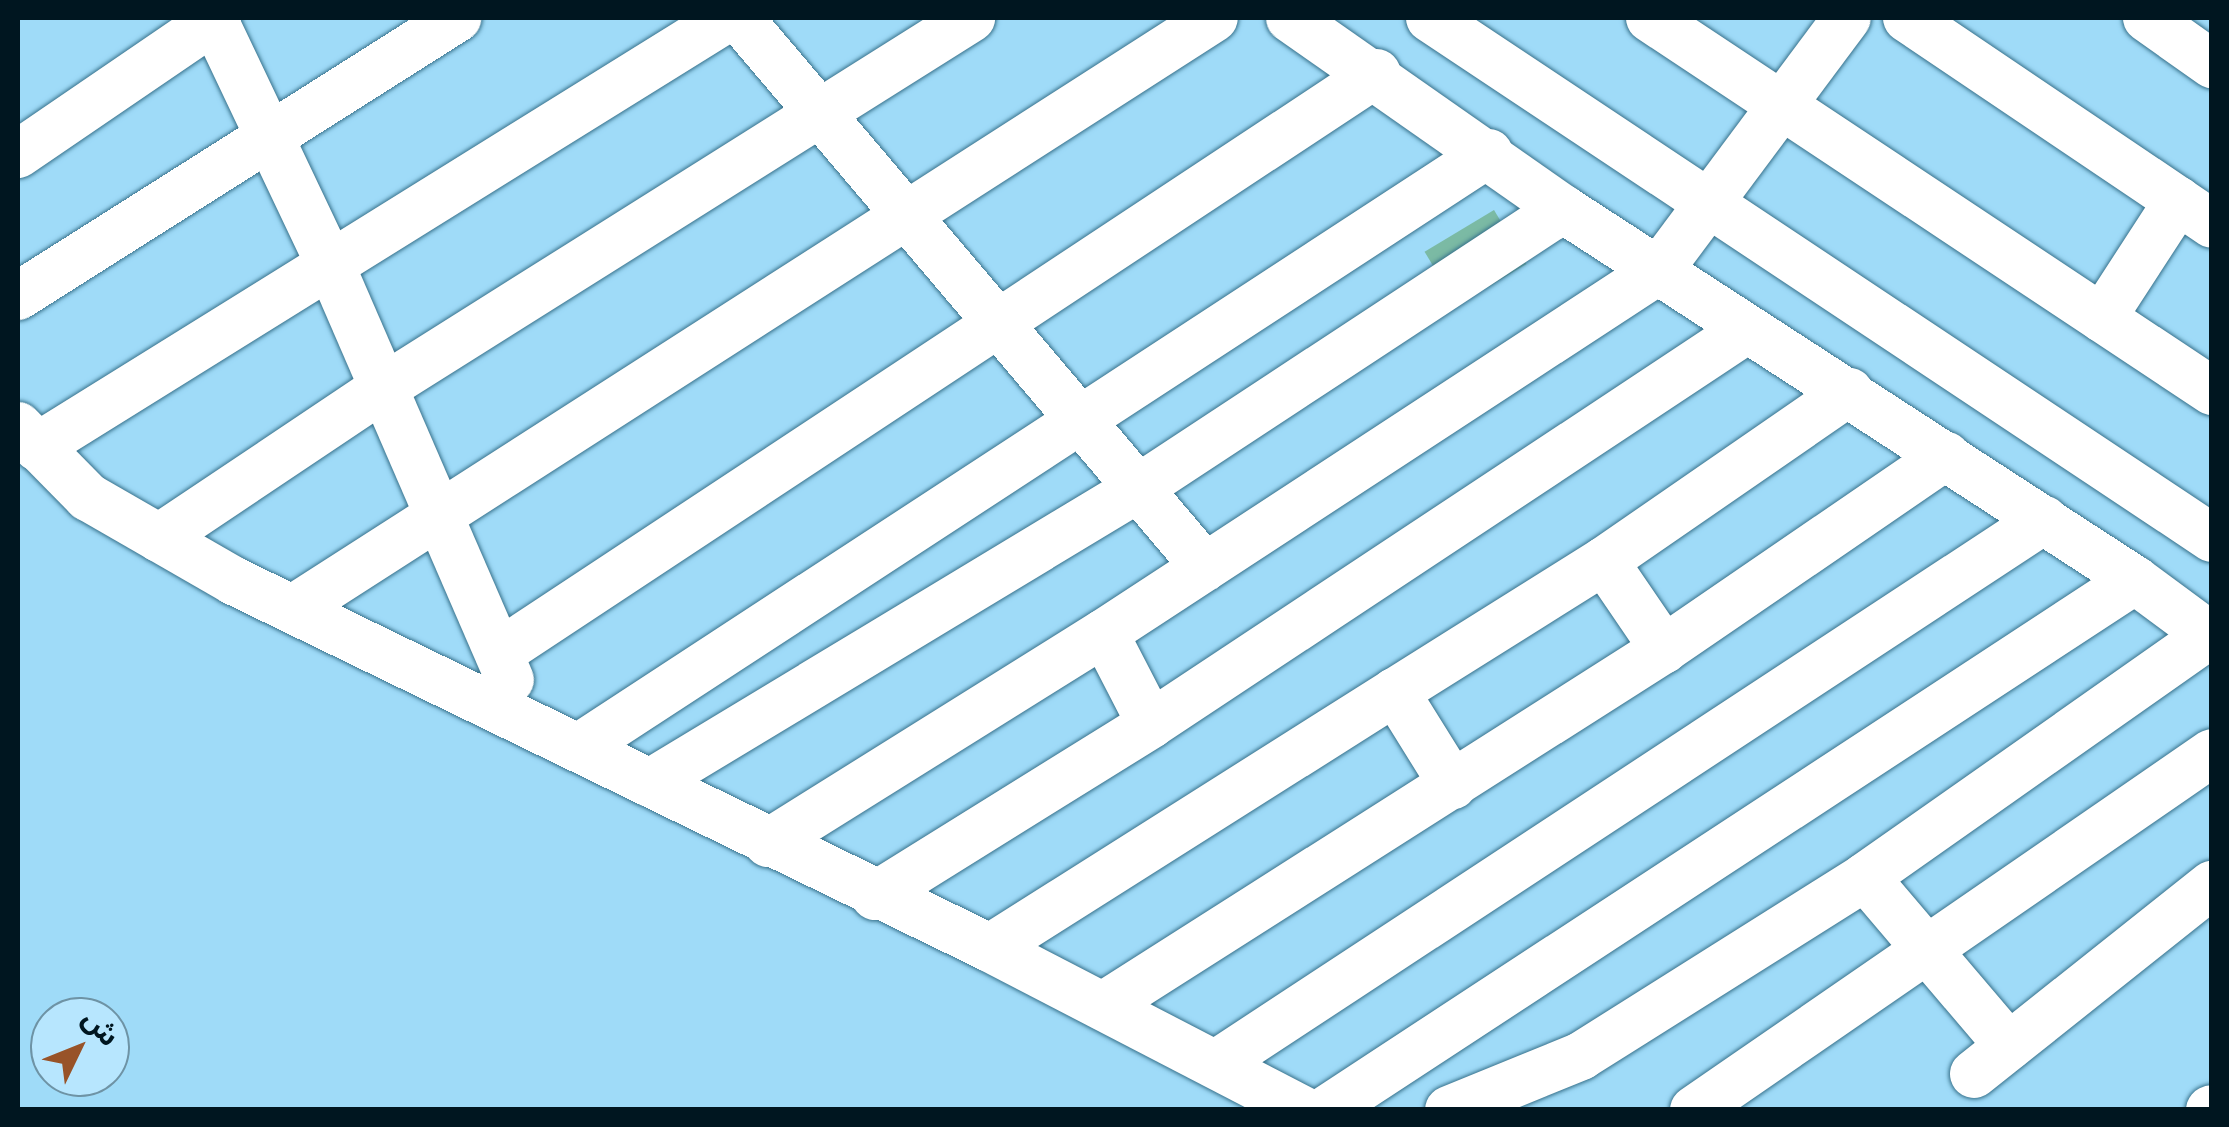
<!DOCTYPE html>
<meta charset="utf-8">
<style>
body{margin:0}
#map{position:relative;width:2229px;height:1127px;overflow:hidden;background:#9fdbf8;font-family:Karla,"Noto Sans Arabic",sans-serif}
div>[style]{position:absolute}
.building>*{inset:0;background:#7bbaa4;transform-origin:0 0}
.roads{filter:drop-shadow(0 0 2px #37718b) drop-shadow(0 0 2px #37718b)}
.minor>*{height:48px;margin:-24px;padding:0 24px;transform-origin:24px;border-radius:24px;background:#fff}
span{translate:-50% -50%;white-space:nowrap;text-align:center;line-height:1.15;-webkit-text-stroke:10px #b7e6fe;paint-order:stroke}
.frame{position:absolute;inset:0;border:20px solid #001620;pointer-events:none}
.north{position:absolute;left:30px;top:997px;width:100px;height:100px;box-sizing:border-box;background:#b7e6fe;border:2px solid #6e93a5;border-radius:50%;rotate:47deg;font-size:28px;font-weight:700;line-height:40px;text-align:center;color:#001620}
.north::after{content:'';display:block;margin:auto;width:35px;height:45px;background:#985328;clip-path:polygon(50% 0,100% 100%,50% 72%,0 100%)}
</style>
<div id="map">
<div class="building">
<div style="left:1494px;top:210px;width:63px;height:81px;rotate:59deg"></div>
</div>
<div class="roads">
<div class="minor">
<div style="left:213px;top:18px;width:272px;rotate:64.6deg"></div>
<div style="left:330px;top:264px;width:453px;rotate:66.6deg"></div>
<div style="left:739px;top:18px;width:720px;rotate:49.67deg"></div>
<div style="left:1290px;top:18px;width:333px;rotate:35deg"></div>
<div style="left:1563px;top:209px;width:682px;rotate:32.97deg"></div>
<div style="left:2135px;top:580px;width:96px;rotate:36.5deg"></div>
<div style="left:1430px;top:18px;width:939px;rotate:33.62deg"></div>
<div style="left:1650px;top:18px;width:675px;rotate:33.57deg"></div>
<div style="left:1907px;top:18px;width:368px;rotate:34deg"></div>
<div style="left:2147px;top:18px;width:80px;rotate:35.3deg"></div>
<div style="left:18px;top:154px;width:241px;rotate:-34.3deg"></div>
<div style="left:18px;top:296px;width:520px;rotate:-32.34deg"></div>
<div style="left:2102px;top:318px;width:140px;rotate:-57deg"></div>
<div style="left:18px;top:426px;width:100px;rotate:45.4deg"></div>
<div style="left:88px;top:497px;width:168px;rotate:29.9deg"></div>
<div style="left:234px;top:581px;width:840px;rotate:25.89deg"></div>
<div style="left:990px;top:948px;width:352px;rotate:27.4deg"></div>
<div style="left:37px;top:447px;width:812px;rotate:-31.87deg"></div>
<div style="left:159px;top:538px;width:270px;rotate:-33.8deg"></div>
<div style="left:383px;top:388px;width:695px;rotate:-32.18deg"></div>
<div style="left:1604px;top:561px;width:107px;rotate:55.7deg"></div>
<div style="left:293px;top:609px;width:1094px;rotate:-32.69deg"></div>
<div style="left:499px;top:653px;width:1052px;rotate:-33.45deg"></div>
<div style="left:1151px;top:724px;width:714px;rotate:-33.51deg"></div>
<div style="left:578px;top:748px;width:1088px;rotate:-33.15deg"></div>
<div style="left:650px;top:783px;width:569px;rotate:-31.12deg"></div>
<div style="left:1137px;top:489px;width:510px;rotate:-33.32deg"></div>
<div style="left:1453px;top:785px;width:110px;rotate:-121.9deg"></div>
<div style="left:1395px;top:692px;width:247px;rotate:-32.1deg"></div>
<div style="left:1604px;top:561px;width:298px;rotate:-34.6deg"></div>
<div style="left:768px;top:843px;width:396px;rotate:-32deg"></div>
<div style="left:1865px;top:877px;width:222px;rotate:49.6deg"></div>
<div style="left:875px;top:896px;width:325px;rotate:-31.9deg"></div>
<div style="left:1151px;top:724px;width:102px;rotate:-117.3deg"></div>
<div style="left:1104px;top:633px;width:663px;rotate:-33.19deg"></div>
<div style="left:1659px;top:270px;width:314px;rotate:-53.3deg"></div>
<div style="left:990px;top:948px;width:479px;rotate:-32.3deg"></div>
<div style="left:1103px;top:1006px;width:665px;rotate:-32.47deg"></div>
<div style="left:1664px;top:649px;width:342px;rotate:-34.4deg"></div>
<div style="left:1216px;top:1064px;width:991px;rotate:-33.31deg"></div>
<div style="left:1974px;top:1074px;width:304px;rotate:-38.5deg"></div>
<div style="left:1326px;top:1110px;width:967px;rotate:-33.23deg"></div>
<div style="left:1449px;top:1110px;width:143px;rotate:-22.2deg"></div>
<div style="left:1581px;top:1056px;width:336px;rotate:-32.2deg"></div>
<div style="left:1865px;top:877px;width:421px;rotate:-35.1deg"></div>
<div style="left:1694px;top:1110px;width:629px;rotate:-34.57deg"></div>
<div style="left:2210px;top:1110px;width:2px;rotate:-27deg"></div>
</div>
</div>
<div class="frame"></div>
<div class="north">ش</div>
</div>
